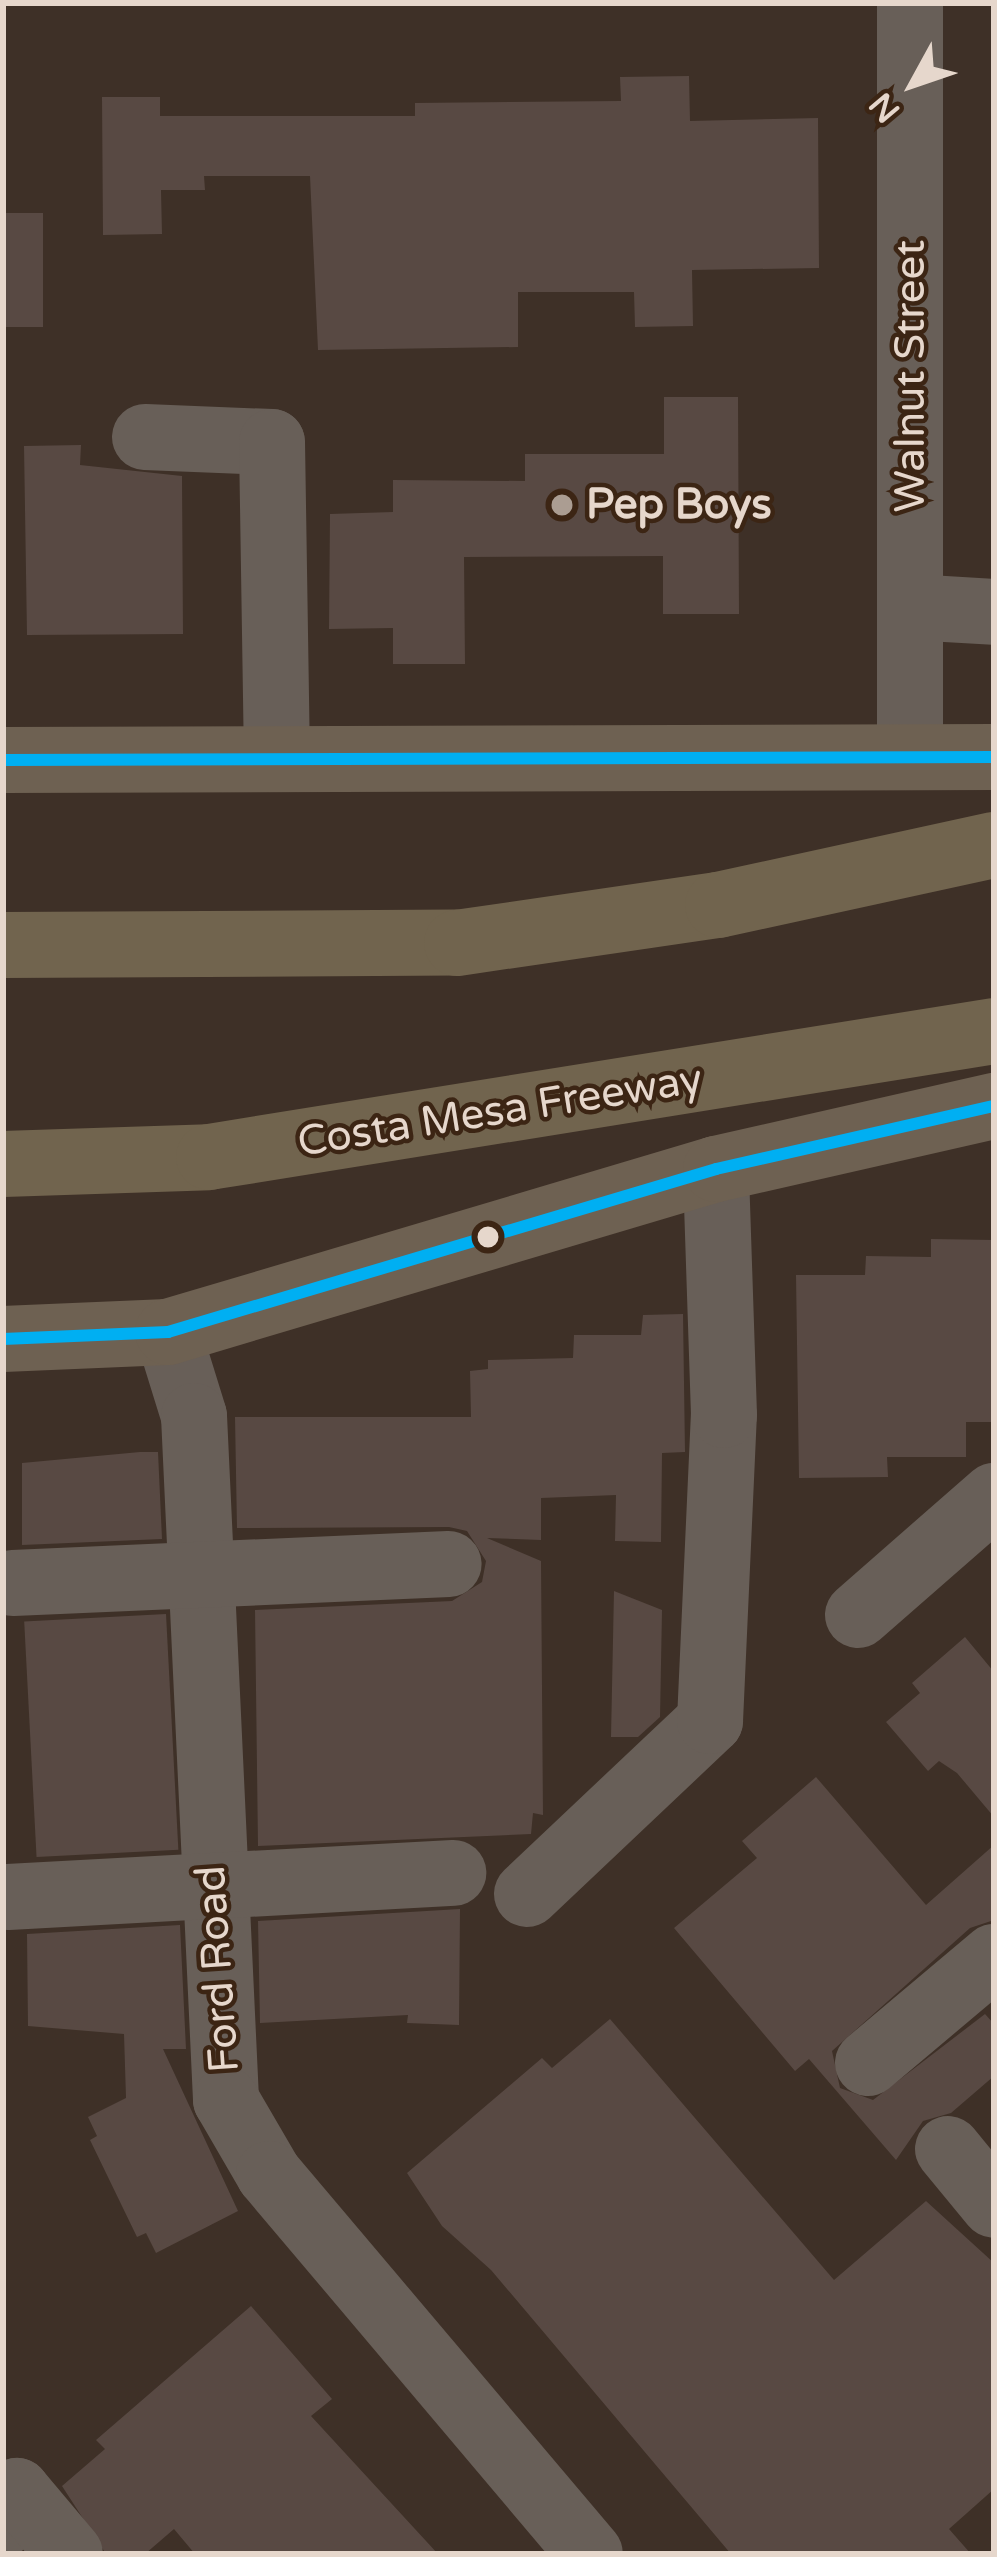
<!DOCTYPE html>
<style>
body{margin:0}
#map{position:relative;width:997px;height:2557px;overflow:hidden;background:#3e3027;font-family:"Varela Round",sans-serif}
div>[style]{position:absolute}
.building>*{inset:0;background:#584943;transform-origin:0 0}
.minor>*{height:66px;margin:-33px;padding:0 33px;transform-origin:33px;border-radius:33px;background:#685f58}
.major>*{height:66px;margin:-33px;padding:0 33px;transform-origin:33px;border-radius:33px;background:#6e6152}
.highway>*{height:66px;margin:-33px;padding:0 33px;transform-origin:33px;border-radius:33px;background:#71644e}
.bus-1>*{height:12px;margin:-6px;padding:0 6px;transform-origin:6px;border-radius:6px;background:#00aff2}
.dots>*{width:33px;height:33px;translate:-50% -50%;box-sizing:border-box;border:6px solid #3c2514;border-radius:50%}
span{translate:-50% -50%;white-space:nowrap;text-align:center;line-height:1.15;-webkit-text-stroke:9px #3c2514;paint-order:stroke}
.street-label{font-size:42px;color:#e6d7cc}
.poi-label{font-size:42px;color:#e6d7cc;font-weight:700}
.left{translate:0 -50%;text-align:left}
.frame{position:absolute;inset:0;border:6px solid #e6d7cc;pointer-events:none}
.north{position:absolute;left:853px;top:24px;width:120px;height:120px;-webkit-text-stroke:9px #3c2514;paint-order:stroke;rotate:230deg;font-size:33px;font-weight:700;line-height:48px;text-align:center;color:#e6d7cc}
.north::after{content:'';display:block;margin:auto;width:42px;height:54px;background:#e6d7cc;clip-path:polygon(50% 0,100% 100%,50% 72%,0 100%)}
</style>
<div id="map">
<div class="building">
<div style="clip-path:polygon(689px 76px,690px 121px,818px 118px,819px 268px,692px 270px,693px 326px,635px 327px,634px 292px,518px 292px,518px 347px,318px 350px,310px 176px,204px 176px,205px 190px,161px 190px,162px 234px,103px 235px,102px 97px,160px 97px,160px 116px,415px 116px,415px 103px,621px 101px,620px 77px)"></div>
<div style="left:3px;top:213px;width:40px;height:114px"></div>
<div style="clip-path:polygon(664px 397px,738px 397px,739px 614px,663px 614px,663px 556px,464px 557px,465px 664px,393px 664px,393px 628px,329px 629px,330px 514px,393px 512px,393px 480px,525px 481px,525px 454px,664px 454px)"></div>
<div style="clip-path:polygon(81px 445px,80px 465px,182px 476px,183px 634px,27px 635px,24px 446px)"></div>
<div style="clip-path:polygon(931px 1239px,994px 1240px,994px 1422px,966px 1422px,966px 1457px,887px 1457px,888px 1477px,799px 1478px,796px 1275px,865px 1275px,866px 1256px,931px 1257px)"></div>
<div style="clip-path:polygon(683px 1314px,685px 1452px,662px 1453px,661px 1542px,615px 1541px,616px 1495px,541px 1498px,541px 1540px,487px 1538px,541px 1561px,543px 1815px,533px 1813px,531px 1834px,258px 1846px,255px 1610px,452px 1601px,482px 1582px,486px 1561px,467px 1531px,449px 1527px,237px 1528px,235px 1417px,471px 1417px,470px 1371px,488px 1369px,488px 1360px,573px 1358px,574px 1335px,641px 1335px,643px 1315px)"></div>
<div style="clip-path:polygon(140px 1452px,158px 1452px,162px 1539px,22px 1545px,22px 1463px)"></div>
<div style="clip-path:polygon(614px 1591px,662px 1610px,660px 1717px,638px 1737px,611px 1737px)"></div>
<div style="left:166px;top:1614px;width:236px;height:142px;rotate:87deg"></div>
<div style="clip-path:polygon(965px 1637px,994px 1672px,994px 1817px,957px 1773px,939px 1761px,928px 1771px,886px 1722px,920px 1693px,912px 1683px)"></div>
<div style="clip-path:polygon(816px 1777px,926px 1905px,994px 1845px,994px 1920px,970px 1928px,832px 2051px,840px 2088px,873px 2100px,985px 2014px,994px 2024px,994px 2076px,951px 2113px,923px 2121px,896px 2160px,809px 2059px,795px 2071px,674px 1928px,757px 1858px,742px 1841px)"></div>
<div style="clip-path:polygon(460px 1909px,459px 2025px,407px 2023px,408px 2015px,260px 2023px,258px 1921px)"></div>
<div style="clip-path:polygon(180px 1925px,186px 2049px,163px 2049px,238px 2211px,156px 2253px,146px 2233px,137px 2237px,90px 2140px,97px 2136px,88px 2117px,126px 2098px,124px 2034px,28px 2026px,27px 1934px)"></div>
<div style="clip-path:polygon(610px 2019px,834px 2280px,926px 2201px,994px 2263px,994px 2489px,949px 2529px,971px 2554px,731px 2554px,491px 2270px,442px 2226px,407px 2173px,542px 2058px,552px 2068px)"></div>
<div style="clip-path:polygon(251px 2306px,332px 2399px,311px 2416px,438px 2554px,195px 2554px,174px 2529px,145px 2554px,106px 2554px,62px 2486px,105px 2449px,96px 2440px)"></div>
</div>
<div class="minor">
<div style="left:145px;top:437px;width:127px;rotate:2.3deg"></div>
<div style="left:272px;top:442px;width:314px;rotate:89.1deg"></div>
<div style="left:911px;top:607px;width:83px;rotate:3.4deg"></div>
<div style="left:910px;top:750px;width:747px;rotate:-90deg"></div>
<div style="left:168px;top:1332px;width:88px;rotate:72.8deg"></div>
<div style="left:194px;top:1416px;width:685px;rotate:87.32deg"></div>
<div style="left:226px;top:2100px;width:86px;rotate:59.8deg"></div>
<div style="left:269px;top:2174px;width:497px;rotate:49.8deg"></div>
<div style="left:13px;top:1583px;width:436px;rotate:-2.5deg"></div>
<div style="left:858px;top:1615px;width:181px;rotate:-41.2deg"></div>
<div style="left:527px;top:1894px;width:252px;rotate:-43.4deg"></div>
<div style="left:710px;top:1721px;width:306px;rotate:-87.4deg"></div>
<div style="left:724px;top:1415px;width:246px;rotate:-91.9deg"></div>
<div style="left:8px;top:1897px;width:446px;rotate:-3.1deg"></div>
<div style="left:868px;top:2063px;width:165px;rotate:-40.1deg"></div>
<div style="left:948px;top:2149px;width:72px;rotate:50.6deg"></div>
<div style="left:3px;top:2524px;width:36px;rotate:-67deg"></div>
<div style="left:17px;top:2491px;width:82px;rotate:49.9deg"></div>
</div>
<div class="major">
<div style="left:3px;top:760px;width:991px;rotate:-0.17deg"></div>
<div style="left:3px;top:1339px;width:165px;rotate:-2.4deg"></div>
<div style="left:168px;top:1332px;width:572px;rotate:-16.56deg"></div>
<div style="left:716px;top:1169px;width:285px;rotate:-12.8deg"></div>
</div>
<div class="highway">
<div style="left:3px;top:945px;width:454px;rotate:-0.3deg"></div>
<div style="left:457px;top:943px;width:264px;rotate:-8.3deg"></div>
<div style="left:718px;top:905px;width:282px;rotate:-12.3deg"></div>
<div style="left:3px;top:1164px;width:206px;rotate:-1.9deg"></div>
<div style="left:209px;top:1157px;width:795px;rotate:-9.12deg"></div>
</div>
<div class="bus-1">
<div style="left:3px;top:760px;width:991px;rotate:-0.17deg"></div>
<div style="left:3px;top:1339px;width:165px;rotate:-2.4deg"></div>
<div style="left:168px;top:1332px;width:572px;rotate:-16.56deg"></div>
<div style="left:716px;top:1169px;width:285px;rotate:-12.8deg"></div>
</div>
<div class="dots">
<div style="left:562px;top:505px;background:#ab9d92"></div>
<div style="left:488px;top:1237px;background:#e6d7cc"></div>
</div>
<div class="street-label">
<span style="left:911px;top:376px;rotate:-90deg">Walnut Street</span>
<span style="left:500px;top:1111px;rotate:-9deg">Costa Mesa Freeway</span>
<span style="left:218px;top:1969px;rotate:-94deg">Ford Road</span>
</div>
<div class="poi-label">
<span class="left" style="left:586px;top:505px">Pep Boys</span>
</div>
<div class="frame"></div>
<div class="north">N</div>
</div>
